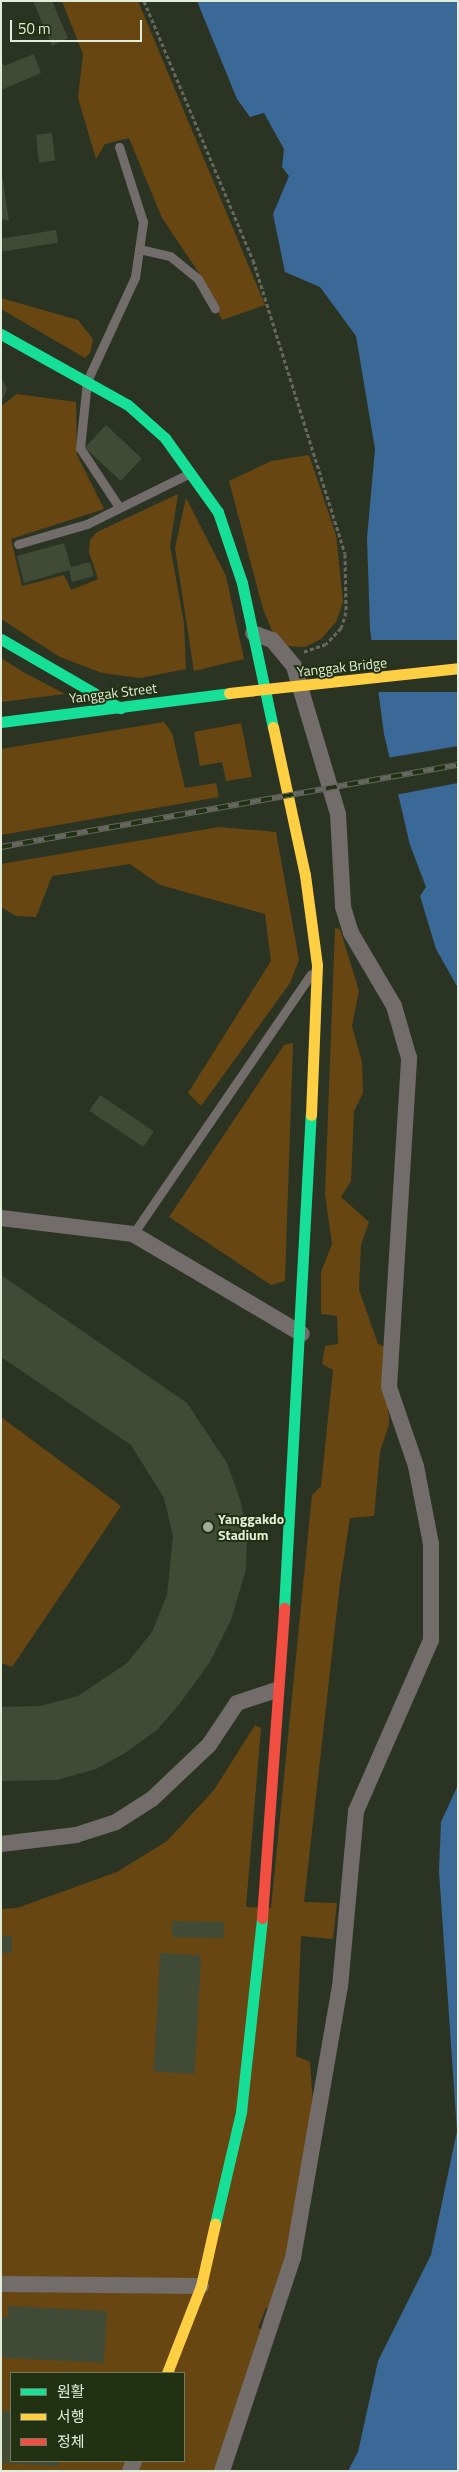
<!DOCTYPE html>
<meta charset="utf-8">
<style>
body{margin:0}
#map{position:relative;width:459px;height:2472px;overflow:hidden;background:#2b3423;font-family:"Titillium Web","Noto Sans KR",sans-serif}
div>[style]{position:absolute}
.green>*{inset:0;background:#674612}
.water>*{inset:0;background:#3b6997}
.pier>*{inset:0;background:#2b3423;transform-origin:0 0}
.building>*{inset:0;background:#404a35;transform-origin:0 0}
.path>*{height:3px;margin-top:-1.5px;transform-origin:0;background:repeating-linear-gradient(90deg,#676860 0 4px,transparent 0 6.5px)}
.lane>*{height:9px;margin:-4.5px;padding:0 4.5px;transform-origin:4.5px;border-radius:4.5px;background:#726c6a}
.street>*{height:16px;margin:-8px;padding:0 8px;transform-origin:8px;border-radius:8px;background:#726c6a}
.fast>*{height:11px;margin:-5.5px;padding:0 5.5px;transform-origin:5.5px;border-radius:5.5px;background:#16e098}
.slow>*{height:11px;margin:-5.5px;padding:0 5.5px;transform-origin:5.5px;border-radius:5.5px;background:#ffcf43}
.jam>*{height:11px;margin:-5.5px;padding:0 5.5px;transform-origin:5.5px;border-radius:5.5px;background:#f24e42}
.rail>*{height:5.5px;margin-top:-2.75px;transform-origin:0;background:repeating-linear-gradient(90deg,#213111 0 11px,#66675e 0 22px);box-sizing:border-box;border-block:1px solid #66675e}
.slow-bridge>*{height:11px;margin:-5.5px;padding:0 5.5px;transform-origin:5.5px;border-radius:5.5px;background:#ffcf43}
.dots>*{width:14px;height:14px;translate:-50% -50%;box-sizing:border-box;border:2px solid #213111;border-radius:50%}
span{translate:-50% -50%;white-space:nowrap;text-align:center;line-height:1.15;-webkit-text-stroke:4px #213111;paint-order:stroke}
.street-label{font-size:14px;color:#e2edd9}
.poi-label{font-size:14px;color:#e2edd9;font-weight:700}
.left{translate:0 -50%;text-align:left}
.frame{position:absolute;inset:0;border:2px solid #e2edd9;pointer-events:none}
.legend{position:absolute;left:10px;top:2372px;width:175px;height:90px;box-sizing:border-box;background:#213111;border:1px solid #6e7c61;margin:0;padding:6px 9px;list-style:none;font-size:15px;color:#e2edd9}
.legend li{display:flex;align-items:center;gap:10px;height:25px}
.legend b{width:25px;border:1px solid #6e7c61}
.scale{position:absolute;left:10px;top:20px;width:132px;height:22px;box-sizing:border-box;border:2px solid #e2edd9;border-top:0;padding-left:6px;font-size:15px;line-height:18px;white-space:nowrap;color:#e2edd9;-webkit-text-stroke:4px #213111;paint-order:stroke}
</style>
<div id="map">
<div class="green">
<div style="clip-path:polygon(62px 1px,138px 1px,265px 305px,222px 320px,199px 273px,162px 218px,129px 138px,105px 144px,96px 159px,78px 98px,83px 54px)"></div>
<div style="clip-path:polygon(1px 298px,78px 320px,93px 339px,90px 353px,85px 358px,1px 309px)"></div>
<div style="clip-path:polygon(17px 394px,76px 402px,77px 455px,104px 509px,11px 539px,22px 586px,64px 575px,71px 590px,98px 579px,89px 552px,90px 540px,97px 532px,178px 494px,170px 546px,184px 623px,186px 669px,140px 678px,102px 673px,60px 657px,1px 619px,1px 406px)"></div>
<div style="clip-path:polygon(309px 455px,336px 535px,343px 602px,336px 622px,321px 639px,305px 647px,287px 646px,273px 633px,263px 609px,229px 481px,271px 461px)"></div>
<div style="clip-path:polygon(186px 498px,226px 576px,244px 659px,194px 671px,175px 548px)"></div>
<div style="clip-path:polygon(1px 658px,25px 673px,65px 694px,1px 702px)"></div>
<div style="clip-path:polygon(164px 722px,172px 733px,185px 788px,216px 783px,219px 797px,1px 835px,1px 749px)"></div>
<div style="clip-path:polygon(241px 723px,252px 777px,226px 781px,222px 762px,200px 766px,194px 732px)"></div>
<div style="clip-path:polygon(219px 827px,276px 832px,299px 960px,290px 983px,201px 1106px,188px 1093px,271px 961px,265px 914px,160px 885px,130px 864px,52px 876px,36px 917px,16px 916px,1px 907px,1px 864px)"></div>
<div style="clip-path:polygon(evenodd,335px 928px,340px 929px,359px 991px,352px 1026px,362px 1062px,363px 1093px,354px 1111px,351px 1181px,341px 1197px,369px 1222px,361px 1245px,359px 1290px,378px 1344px,386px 1347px,389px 1424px,380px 1452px,374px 1516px,350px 1518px,340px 1583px,304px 1902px,337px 1903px,333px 1939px,301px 1936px,296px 2056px,310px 2062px,313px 2102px,297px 2221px,272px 2310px,266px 2308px,258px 2328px,264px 2330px,216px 2471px,1px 2471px,1px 1909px,17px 1908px,117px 1872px,167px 1841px,214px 1790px,255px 1725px,261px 1728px,246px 1907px,271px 1908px,312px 1495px,321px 1486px,333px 1370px,322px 1364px,325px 1346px,338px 1344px,337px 1316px,321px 1314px,321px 1272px,332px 1244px,325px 1194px,335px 928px,11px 2373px,184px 2373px,184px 2461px,11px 2461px,11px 2373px)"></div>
<div style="clip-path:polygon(293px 1043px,285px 1281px,271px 1285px,169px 1217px,284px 1045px)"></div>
<div style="clip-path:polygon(1px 1417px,121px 1506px,12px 1667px,1px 1663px)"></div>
</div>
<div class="water">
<div style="clip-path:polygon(197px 1px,458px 1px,458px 988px,436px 949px,420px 896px,426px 887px,410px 845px,384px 734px,370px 629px,367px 538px,375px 449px,356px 336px,320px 287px,285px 272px,273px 214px,289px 176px,282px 167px,284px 149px,264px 113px,250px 117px,237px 99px)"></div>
<div style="clip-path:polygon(458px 1785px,458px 2471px,348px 2471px,358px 2452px,378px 2361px,431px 2255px,457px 2131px,439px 1871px,441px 1822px)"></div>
</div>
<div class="pier">
<div style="left:458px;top:640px;width:52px;height:89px;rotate:90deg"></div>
<div style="clip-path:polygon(458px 746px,458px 783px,395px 795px,387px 758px)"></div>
</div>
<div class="building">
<div style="clip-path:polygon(33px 1px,52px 1px,68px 38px,52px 46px)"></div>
<div style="clip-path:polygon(34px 54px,41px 73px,1px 90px,1px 60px,4px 66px)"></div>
<div style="left:52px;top:133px;width:28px;height:16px;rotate:84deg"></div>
<div style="clip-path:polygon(1px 175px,2px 175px,9px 221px,1px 219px)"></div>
<div style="left:56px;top:230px;width:13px;height:56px;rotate:81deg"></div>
<div style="clip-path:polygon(1px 377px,7px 389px,1px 403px)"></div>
<div style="left:106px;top:425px;width:49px;height:31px;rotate:43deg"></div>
<div style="clip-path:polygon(64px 543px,71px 567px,90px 562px,94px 576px,72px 582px,69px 570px,24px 583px,17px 556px)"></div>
<div style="left:100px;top:1095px;width:65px;height:19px;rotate:34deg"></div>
<div style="clip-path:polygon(1px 1275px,187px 1403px,227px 1463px,241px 1502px,247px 1539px,246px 1569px,231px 1620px,210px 1662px,181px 1702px,157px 1730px,125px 1753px,96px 1769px,57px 1780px,1px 1781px,1px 1707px,40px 1706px,78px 1696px,127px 1663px,152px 1632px,167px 1595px,173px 1536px,164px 1498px,131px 1445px,1px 1357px)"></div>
<div style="left:172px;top:1921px;width:52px;height:16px;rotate:1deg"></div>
<div style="left:1px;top:1936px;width:11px;height:17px"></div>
<div style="left:160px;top:1953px;width:41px;height:119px;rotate:3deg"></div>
<div style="clip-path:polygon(8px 2306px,107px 2311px,104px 2363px,6px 2358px,1px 2355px,1px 2317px,8px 2317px)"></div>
<div style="clip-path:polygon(1px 2411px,11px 2411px,11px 2461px,59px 2461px,58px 2466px,1px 2463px)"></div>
</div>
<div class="path">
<div style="left:144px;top:1px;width:281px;rotate:67.2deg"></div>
<div style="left:253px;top:260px;width:308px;rotate:72.6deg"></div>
<div style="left:345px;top:554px;width:58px;rotate:89deg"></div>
<div style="left:346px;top:612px;width:17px;rotate:107deg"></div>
<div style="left:341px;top:628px;width:22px;rotate:133deg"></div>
<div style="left:326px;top:644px;width:24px;rotate:161deg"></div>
</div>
<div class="lane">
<div style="left:139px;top:249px;width:32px;rotate:13deg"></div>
<div style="left:170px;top:256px;width:36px;rotate:39deg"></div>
<div style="left:198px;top:279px;width:34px;rotate:60deg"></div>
<div style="left:119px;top:507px;width:71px;rotate:-123.5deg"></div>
<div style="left:80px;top:448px;width:67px;rotate:-84deg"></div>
<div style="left:87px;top:381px;width:115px;rotate:-65.2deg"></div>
<div style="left:135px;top:277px;width:56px;rotate:-81.7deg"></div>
<div style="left:143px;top:222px;width:79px;rotate:-107.7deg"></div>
<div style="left:18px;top:544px;width:72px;rotate:-16.2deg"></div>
<div style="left:87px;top:524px;width:115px;rotate:-26.3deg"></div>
<div style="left:133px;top:1234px;width:315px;rotate:-55.6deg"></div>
</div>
<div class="street">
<div style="left:1px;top:1218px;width:133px;rotate:6.9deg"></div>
<div style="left:133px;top:1234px;width:196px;rotate:30.6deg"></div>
<div style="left:1px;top:1844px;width:76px;rotate:-6.8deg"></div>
<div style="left:76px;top:1835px;width:42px;rotate:-18deg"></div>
<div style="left:116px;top:1822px;width:43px;rotate:-32.6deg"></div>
<div style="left:152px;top:1799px;width:79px;rotate:-43.5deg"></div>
<div style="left:209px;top:1745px;width:50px;rotate:-56.3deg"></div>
<div style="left:237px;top:1703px;width:41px;rotate:-18.4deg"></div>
<div style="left:1px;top:2284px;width:200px;rotate:0.6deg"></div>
<div style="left:130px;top:2471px;width:11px;rotate:-68deg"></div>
<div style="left:222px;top:2471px;width:225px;rotate:-71.6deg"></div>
<div style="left:293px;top:2258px;width:275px;rotate:-80.2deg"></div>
<div style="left:340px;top:1987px;width:177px;rotate:-84.8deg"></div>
<div style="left:356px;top:1811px;width:187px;rotate:-66.3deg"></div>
<div style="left:431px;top:1640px;width:96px;rotate:-90deg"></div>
<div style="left:431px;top:1544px;width:79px;rotate:-100.9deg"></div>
<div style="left:416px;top:1466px;width:83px;rotate:-108.9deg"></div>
<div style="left:389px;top:1387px;width:330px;rotate:-86.5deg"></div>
<div style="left:409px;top:1058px;width:54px;rotate:-106.1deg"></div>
<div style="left:394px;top:1006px;width:85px;rotate:-120.5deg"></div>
<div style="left:351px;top:933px;width:28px;rotate:-107deg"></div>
<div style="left:343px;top:906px;width:92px;rotate:-93.1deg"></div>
<div style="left:338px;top:814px;width:154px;rotate:-106.6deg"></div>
<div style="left:294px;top:666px;width:34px;rotate:-130deg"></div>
<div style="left:272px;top:640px;width:20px;rotate:-160deg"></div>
</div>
<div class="fast">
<div style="left:1px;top:334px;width:145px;rotate:29.2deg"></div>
<div style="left:128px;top:405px;width:50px;rotate:41.7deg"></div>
<div style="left:165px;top:438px;width:91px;rotate:54.4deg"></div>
<div style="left:218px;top:512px;width:75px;rotate:71.3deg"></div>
<div style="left:242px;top:583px;width:147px;rotate:77.9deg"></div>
<div style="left:1px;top:639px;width:138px;rotate:30.1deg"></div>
<div style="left:1px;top:722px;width:230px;rotate:-7.2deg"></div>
<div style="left:284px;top:1608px;width:494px;rotate:-86.9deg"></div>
<div style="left:215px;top:2224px;width:115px;rotate:-76.9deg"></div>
<div style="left:241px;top:2112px;width:195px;rotate:-83.8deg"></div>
</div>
<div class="slow">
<div style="left:273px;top:727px;width:151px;rotate:77.8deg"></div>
<div style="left:305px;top:875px;width:91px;rotate:82.4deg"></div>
<div style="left:317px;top:965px;width:150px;rotate:92.3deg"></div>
<div style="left:167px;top:2373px;width:93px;rotate:-68.7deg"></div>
<div style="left:201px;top:2286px;width:64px;rotate:-77.3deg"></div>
</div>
<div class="jam">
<div style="left:262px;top:1918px;width:311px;rotate:-85.9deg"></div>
</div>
<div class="rail">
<div style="left:1px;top:847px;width:464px;rotate:-10.2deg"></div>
</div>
<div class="slow-bridge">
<div style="left:229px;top:693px;width:230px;rotate:-6.2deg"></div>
</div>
<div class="dots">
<div style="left:208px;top:1527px;background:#a2ac99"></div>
</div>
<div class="street-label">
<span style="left:342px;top:667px;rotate:-6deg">Yanggak Bridge</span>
<span style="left:113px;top:693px;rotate:-7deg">Yanggak Street</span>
</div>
<div class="poi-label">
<span class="left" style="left:218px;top:1527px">Yanggakdo<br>Stadium</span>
</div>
<div class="frame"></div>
<ul class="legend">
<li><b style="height:6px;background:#16e098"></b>원활</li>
<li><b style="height:6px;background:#ffcf43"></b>서행</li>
<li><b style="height:6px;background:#f24e42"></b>정체</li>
</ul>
<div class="scale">50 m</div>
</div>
